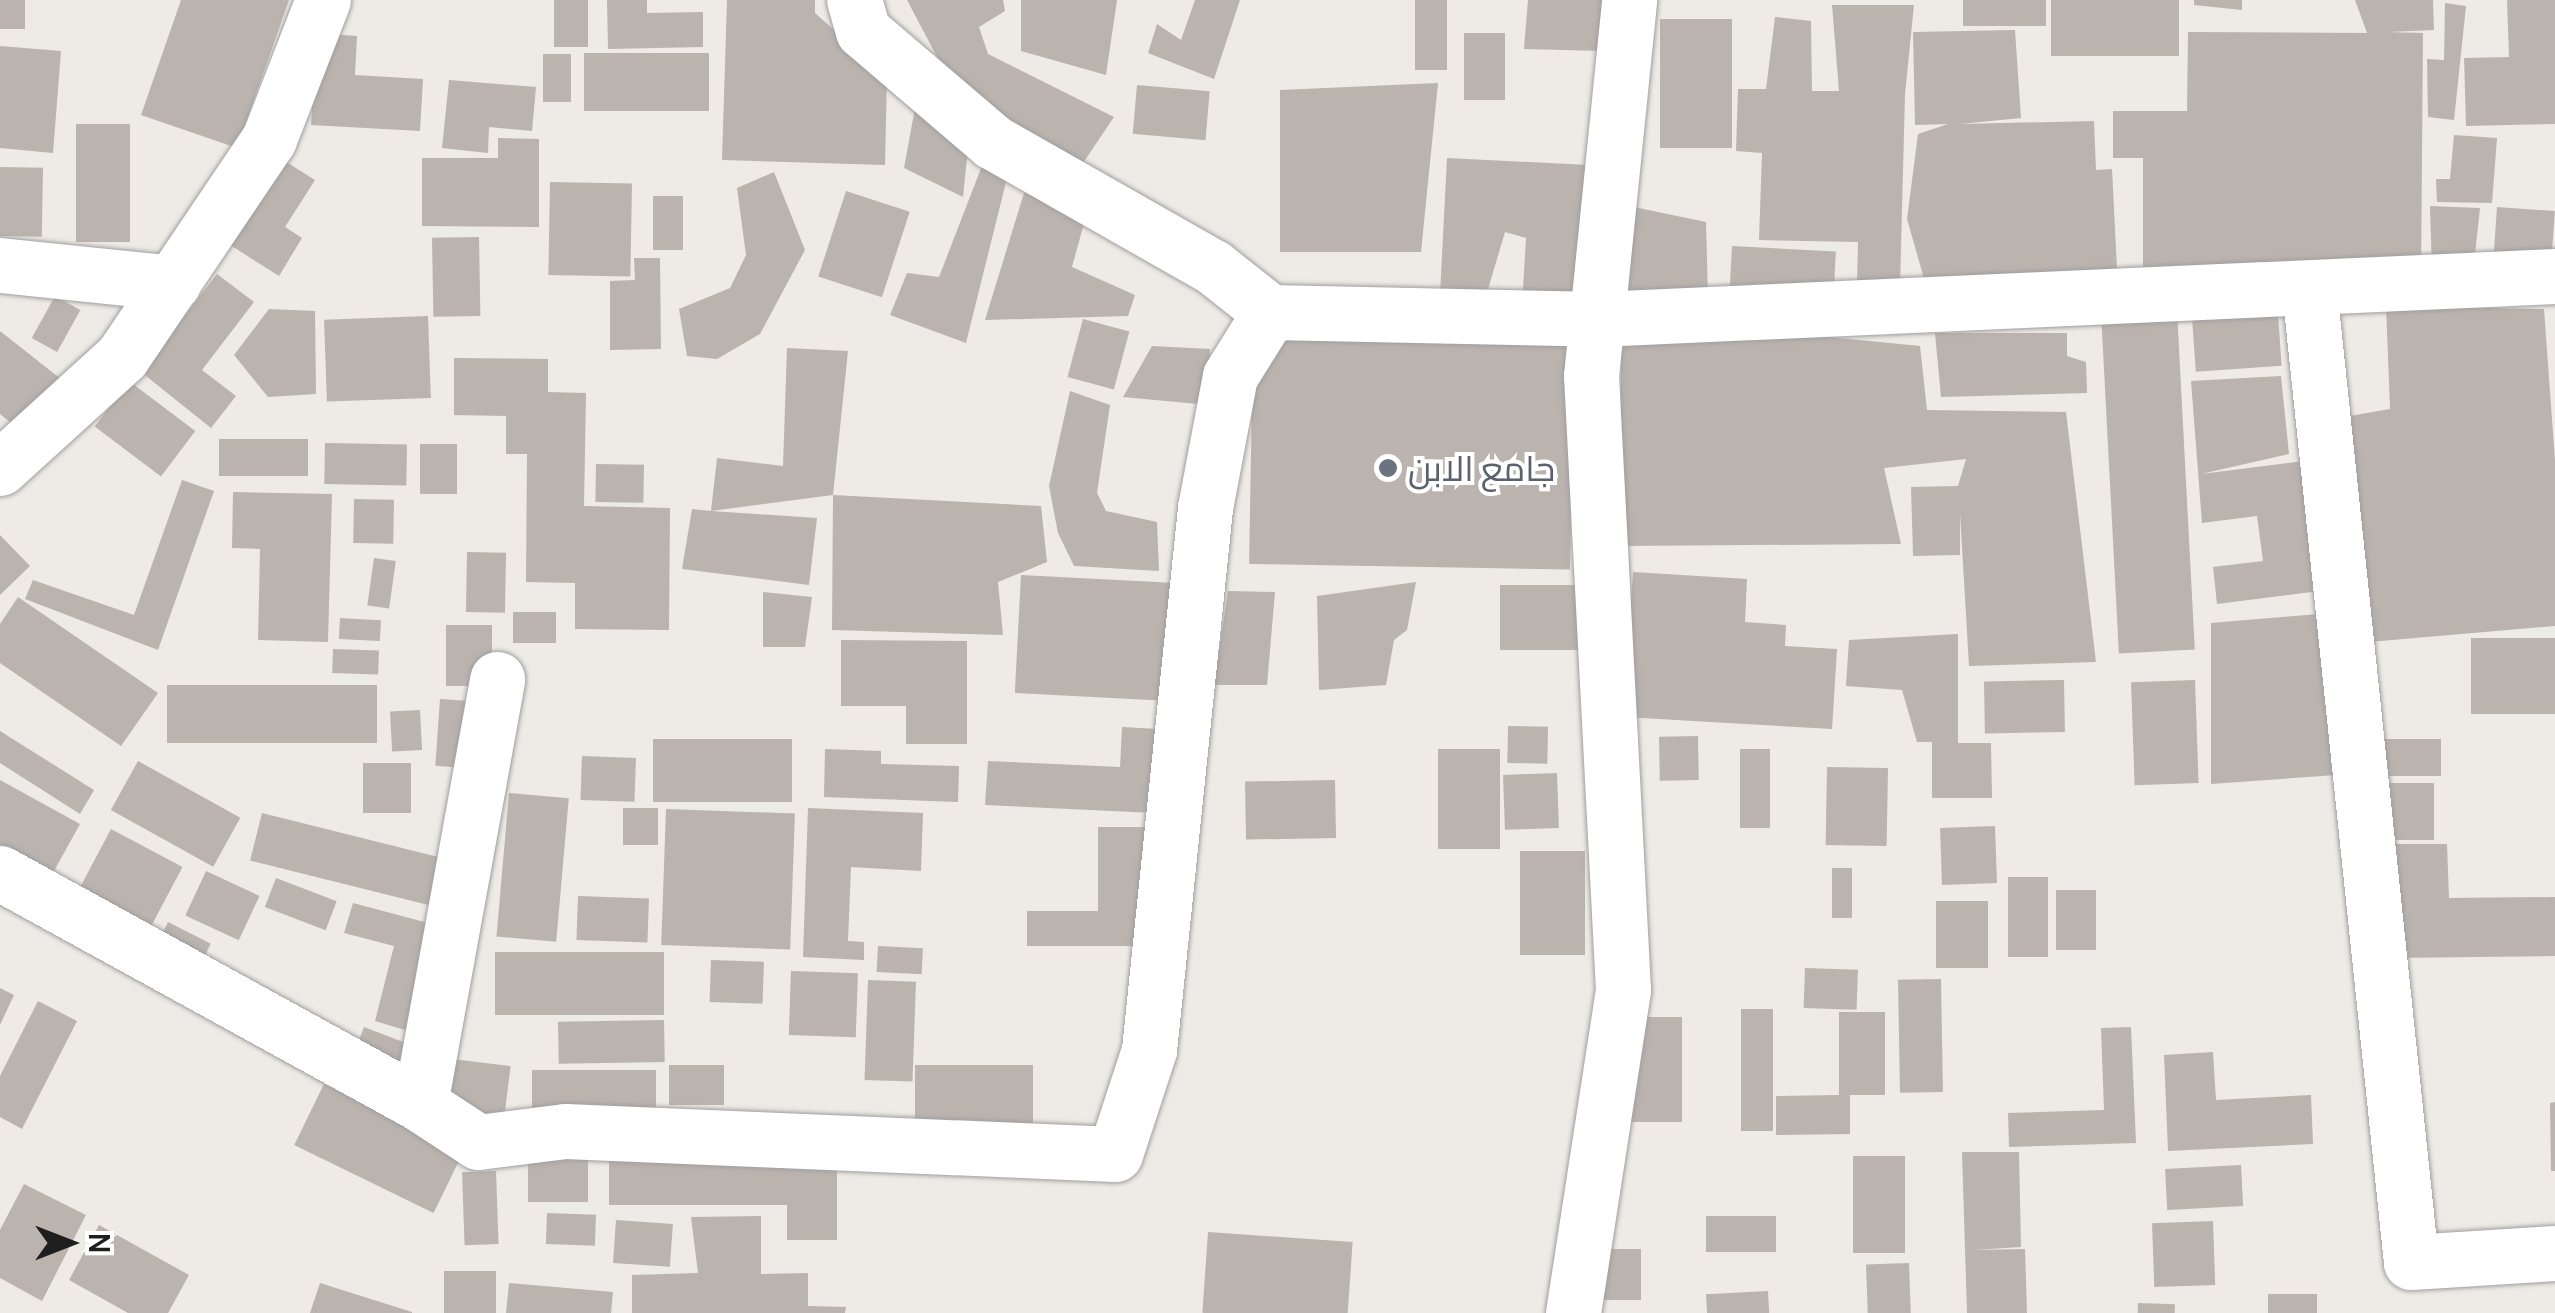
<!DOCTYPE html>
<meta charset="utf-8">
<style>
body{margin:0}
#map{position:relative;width:2555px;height:1313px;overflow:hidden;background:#eeeae5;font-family:Manrope,Cairo,sans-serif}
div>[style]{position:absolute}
.building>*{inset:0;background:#bbb3ae;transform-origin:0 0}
.roads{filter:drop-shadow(0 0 2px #9f9f9f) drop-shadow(0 0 2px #9f9f9f)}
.street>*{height:55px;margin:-27.5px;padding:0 27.5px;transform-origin:27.5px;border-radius:27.5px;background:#fff}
.dots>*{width:28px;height:28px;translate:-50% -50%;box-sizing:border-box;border:5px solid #fff;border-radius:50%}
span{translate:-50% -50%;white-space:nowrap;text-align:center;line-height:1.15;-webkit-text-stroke:8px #fff;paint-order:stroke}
.worship-label{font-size:35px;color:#5b616d}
.left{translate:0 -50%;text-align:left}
.north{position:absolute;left:20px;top:1193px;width:100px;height:100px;-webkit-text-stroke:8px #fff;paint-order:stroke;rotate:90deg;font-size:28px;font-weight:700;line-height:40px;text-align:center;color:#1e1e1e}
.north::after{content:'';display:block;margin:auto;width:35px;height:45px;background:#1e1e1e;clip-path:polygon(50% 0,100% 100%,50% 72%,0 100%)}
</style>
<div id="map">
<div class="building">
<div style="left:0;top:0;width:25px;height:29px"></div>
<div style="clip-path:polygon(181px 0,289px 0,237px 148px,141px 115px)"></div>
<div style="left:554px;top:0;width:34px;height:47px"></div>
<div style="clip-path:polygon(607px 0,647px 0,647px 13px,703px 12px,703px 47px,608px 49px)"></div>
<div style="clip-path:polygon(727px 0,815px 0,815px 13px,887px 77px,885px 165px,722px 160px)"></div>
<div style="clip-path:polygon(907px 0,1003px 0,1005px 11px,979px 27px,988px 54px,1114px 117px,1079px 169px,955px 91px)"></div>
<div style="clip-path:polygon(1021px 0,1117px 0,1106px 75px,1021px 51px)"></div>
<div style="clip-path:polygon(1195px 0,1240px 0,1214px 79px,1148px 53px,1157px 24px,1181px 40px)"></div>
<div style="left:1415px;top:0;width:32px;height:70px"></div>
<div style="clip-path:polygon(1528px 0,1615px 0,1604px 51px,1524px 49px)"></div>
<div style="left:1963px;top:0;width:83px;height:26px"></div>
<div style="left:2051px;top:0;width:128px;height:56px"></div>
<div style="clip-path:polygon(2194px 0,2242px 0,2242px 10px,2194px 5px)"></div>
<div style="clip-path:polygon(2355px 0,2433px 0,2434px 30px,2388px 32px,2423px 33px,2421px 282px,2143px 280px,2143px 158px,2113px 158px,2113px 111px,2187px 111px,2188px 32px,2367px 33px)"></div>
<div style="clip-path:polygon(2507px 0,2555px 0,2555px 124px,2466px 126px,2464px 58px,2509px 57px)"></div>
<div style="clip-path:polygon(2445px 3px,2466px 6px,2454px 120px,2428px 117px,2427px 59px,2444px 60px)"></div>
<div style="clip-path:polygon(1832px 5px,1914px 5px,1905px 94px,1900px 288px,1857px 285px,1858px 242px,1759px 240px,1762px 153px,1736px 151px,1738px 89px,1766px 89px,1775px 17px,1811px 21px,1812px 91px,1839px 91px)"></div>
<div style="left:1660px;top:19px;width:72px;height:129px"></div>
<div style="clip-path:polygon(2015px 30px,2021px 118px,1960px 124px,2094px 121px,2096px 170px,2112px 169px,2118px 289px,1927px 289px,1907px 219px,1918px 134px,1948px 124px,1915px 125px,1913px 32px)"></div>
<div style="clip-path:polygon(316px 33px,357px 36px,355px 75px,423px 79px,420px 131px,311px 125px)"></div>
<div style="left:1464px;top:33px;width:41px;height:67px"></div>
<div style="clip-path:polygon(0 46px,61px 51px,53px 153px,0 148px)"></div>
<div style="left:584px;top:53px;width:125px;height:58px"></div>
<div style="left:543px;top:54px;width:28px;height:48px"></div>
<div style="clip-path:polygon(449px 80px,536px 87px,532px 131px,489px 127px,488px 153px,442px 148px)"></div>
<div style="clip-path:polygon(1438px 83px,1421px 252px,1280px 252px,1280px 90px)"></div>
<div style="left:1137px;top:85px;width:73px;height:49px;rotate:5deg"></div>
<div style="clip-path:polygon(915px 108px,969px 138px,963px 197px,904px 168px)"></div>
<div style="left:76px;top:124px;width:54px;height:118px"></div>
<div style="clip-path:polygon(2454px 135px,2497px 138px,2492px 203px,2437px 202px,2436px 179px,2450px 179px)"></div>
<div style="clip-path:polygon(498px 138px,539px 139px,539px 227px,422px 226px,422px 158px,498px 158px)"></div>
<div style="clip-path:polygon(280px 158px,315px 180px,285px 227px,302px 238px,279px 276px,227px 243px)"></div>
<div style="clip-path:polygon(985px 158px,1008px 174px,966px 343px,890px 315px,907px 273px,939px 277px)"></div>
<div style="clip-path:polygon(1447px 158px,1589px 165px,1582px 309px,1522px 306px,1526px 238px,1505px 232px,1486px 296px,1440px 294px)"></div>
<div style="left:0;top:167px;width:43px;height:69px;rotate:1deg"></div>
<div style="clip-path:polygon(774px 172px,805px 250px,760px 334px,717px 359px,687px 356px,679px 309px,730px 288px,746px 255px,737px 188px)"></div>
<div style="left:550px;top:182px;width:82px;height:93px;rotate:1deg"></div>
<div style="left:846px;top:191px;width:67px;height:90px;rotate:18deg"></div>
<div style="clip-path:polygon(1024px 193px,1088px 209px,1072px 267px,1135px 295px,1128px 316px,985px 320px)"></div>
<div style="left:653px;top:196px;width:30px;height:54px"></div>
<div style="clip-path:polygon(1629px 206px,1706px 222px,1708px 296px,1628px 304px)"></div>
<div style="clip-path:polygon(2430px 206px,2480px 208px,2473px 272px,2432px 271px)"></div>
<div style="left:2497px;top:207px;width:58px;height:58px;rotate:4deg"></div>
<div style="left:479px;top:237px;width:79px;height:47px;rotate:89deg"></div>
<div style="left:1732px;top:246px;width:104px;height:46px;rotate:3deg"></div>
<div style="clip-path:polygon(634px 258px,660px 258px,661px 349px,610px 350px,610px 281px,635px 280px)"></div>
<div style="clip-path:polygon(217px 274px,254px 302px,202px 370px,236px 396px,211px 428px,141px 372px)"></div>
<div style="left:55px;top:296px;width:29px;height:48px;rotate:29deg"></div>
<div style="clip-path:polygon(2386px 306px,2544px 309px,2555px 461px,2555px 626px,2369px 642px,2338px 418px,2390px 409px)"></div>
<div style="clip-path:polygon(269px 309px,315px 311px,316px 394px,268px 397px,234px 355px)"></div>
<div style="left:2177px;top:310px;width:340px;height:76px;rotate:87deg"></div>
<div style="left:2278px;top:314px;width:52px;height:86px;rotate:86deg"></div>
<div style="left:428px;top:316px;width:82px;height:104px;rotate:88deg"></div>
<div style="left:1083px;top:319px;width:48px;height:60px;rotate:15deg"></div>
<div style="clip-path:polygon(0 331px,66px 383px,26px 435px,0 414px)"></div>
<div style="clip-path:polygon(1935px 333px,2067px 333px,2067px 356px,2086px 362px,2087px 393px,1941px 397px)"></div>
<div style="clip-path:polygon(1621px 337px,1829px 337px,1920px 346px,1927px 410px,2066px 412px,2096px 662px,1969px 666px,1960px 513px,1960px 555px,1913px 556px,1911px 487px,1958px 486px,1966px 459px,1884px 468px,1901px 544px,1621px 546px)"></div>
<div style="left:1253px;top:339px;width:321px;height:225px;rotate:1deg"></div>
<div style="clip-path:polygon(1152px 346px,1210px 349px,1209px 405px,1123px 397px)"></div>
<div style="clip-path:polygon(787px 348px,848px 351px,833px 495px,711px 511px,817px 518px,809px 585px,682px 569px,692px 509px,711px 511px,717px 458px,783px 466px)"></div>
<div style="clip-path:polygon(454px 358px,548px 359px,548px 392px,586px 393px,584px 506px,670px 508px,669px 630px,575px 629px,575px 583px,526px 582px,527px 454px,506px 454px,506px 416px,454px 415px)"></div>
<div style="clip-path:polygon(2281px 376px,2289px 454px,2201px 474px,2304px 461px,2319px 591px,2217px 604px,2213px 567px,2263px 561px,2257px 516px,2202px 523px,2191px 381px)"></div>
<div style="left:129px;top:381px;width:83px;height:57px;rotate:37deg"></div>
<div style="clip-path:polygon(1070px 391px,1110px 405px,1097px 493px,1106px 511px,1157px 522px,1159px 571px,1074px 566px,1058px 533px,1049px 486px)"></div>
<div style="left:308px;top:439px;width:37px;height:89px;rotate:90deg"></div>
<div style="left:325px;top:443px;width:82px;height:41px;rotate:1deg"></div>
<div style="left:420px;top:444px;width:37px;height:50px"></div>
<div style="left:596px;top:464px;width:48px;height:38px;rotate:1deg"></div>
<div style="clip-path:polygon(182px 480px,214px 491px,158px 650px,25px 599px,33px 580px,134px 615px)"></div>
<div style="clip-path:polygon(233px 492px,332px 494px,328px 642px,258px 640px,260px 549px,232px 548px)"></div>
<div style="clip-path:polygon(833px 495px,1041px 506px,1047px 562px,998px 582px,1003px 635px,832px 630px)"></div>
<div style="left:354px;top:499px;width:40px;height:44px;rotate:1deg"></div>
<div style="clip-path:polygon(0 535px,30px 566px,0 595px)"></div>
<div style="left:467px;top:552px;width:39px;height:60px;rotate:1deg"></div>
<div style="left:374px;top:558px;width:22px;height:48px;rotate:8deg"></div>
<div style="clip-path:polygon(1633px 572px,1747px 579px,1745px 622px,1786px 625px,1785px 646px,1837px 649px,1832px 729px,1624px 717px)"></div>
<div style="left:1021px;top:575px;width:150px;height:118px;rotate:3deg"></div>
<div style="clip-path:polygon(1416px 582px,1407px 630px,1394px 640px,1386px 685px,1319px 690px,1317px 596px)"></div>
<div style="left:1500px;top:585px;width:82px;height:65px"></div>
<div style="clip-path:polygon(1228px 591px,1275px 592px,1267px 685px,1214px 685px)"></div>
<div style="clip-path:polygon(763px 592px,812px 597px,805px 647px,763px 647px)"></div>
<div style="clip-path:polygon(18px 597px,158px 693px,121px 746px,0 663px,0 624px)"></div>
<div style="left:513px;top:612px;width:43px;height:31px"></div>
<div style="clip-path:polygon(2319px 614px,2336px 775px,2211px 784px,2211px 623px)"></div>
<div style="left:340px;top:618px;width:41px;height:21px;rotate:3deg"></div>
<div style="left:446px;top:625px;width:46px;height:61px"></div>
<div style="clip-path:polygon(1958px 634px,1958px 743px,1991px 743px,1992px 798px,1932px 798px,1932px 742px,1917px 742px,1902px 690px,1846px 686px,1849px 640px)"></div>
<div style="left:2555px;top:638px;width:76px;height:84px;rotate:90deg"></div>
<div style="clip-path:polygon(841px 640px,967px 641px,967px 744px,906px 744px,906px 706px,841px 706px)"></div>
<div style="left:333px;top:649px;width:46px;height:24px;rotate:2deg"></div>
<div style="left:2064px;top:680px;width:52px;height:80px;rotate:89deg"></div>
<div style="left:2195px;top:680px;width:103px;height:64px;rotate:88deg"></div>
<div style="left:167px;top:685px;width:210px;height:58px"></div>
<div style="left:440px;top:699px;width:30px;height:67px;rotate:4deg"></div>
<div style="left:420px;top:710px;width:40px;height:30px;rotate:87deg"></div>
<div style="left:1508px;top:726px;width:40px;height:37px;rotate:1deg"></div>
<div style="clip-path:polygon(1122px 727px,1158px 729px,1154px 813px,985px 805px,988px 761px,1120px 767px)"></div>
<div style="clip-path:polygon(0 731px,94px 790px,80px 814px,0 763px)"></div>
<div style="left:1698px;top:736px;width:44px;height:39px;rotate:89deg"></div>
<div style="left:653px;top:739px;width:139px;height:63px"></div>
<div style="left:2378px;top:739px;width:63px;height:37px"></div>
<div style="clip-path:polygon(825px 749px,881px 751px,881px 764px,959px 766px,958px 802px,824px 797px)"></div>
<div style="left:1438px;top:749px;width:62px;height:100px"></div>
<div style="left:1740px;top:749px;width:30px;height:79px"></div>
<div style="left:582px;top:756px;width:54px;height:44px;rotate:2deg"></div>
<div style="left:138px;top:761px;width:117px;height:56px;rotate:29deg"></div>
<div style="left:363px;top:763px;width:48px;height:50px"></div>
<div style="left:1827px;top:767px;width:61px;height:78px;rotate:1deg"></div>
<div style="left:1557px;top:773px;width:55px;height:54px;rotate:88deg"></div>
<div style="clip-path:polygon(0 780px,80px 824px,43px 891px,0 867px)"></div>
<div style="left:1335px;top:780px;width:58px;height:90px;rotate:89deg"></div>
<div style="left:2434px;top:783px;width:57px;height:50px;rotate:90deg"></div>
<div style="left:509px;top:793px;width:60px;height:144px;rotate:5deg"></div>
<div style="left:623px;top:808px;width:35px;height:37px"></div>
<div style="clip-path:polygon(808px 808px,923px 813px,921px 871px,851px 867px,848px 941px,864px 942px,864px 960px,803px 957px)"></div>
<div style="left:666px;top:809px;width:129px;height:136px;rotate:2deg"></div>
<div style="left:262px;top:813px;width:194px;height:49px;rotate:14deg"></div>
<div style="left:1995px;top:826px;width:57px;height:55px;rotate:88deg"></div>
<div style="clip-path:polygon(1098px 827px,1152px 827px,1152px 946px,1027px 946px,1027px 911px,1098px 911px)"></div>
<div style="left:111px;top:829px;width:81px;height:82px;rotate:28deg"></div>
<div style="clip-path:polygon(2391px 844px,2447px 844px,2449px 898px,2555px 897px,2555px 956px,2393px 958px)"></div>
<div style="left:1520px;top:851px;width:65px;height:104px"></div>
<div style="left:1832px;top:868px;width:20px;height:50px"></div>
<div style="left:206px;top:871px;width:59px;height:49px;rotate:25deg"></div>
<div style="left:2008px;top:877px;width:40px;height:80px"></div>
<div style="left:276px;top:878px;width:65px;height:31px;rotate:21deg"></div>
<div style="left:2056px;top:890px;width:40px;height:60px"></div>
<div style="left:578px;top:896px;width:71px;height:44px;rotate:2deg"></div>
<div style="left:1988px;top:901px;width:67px;height:52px;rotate:90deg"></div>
<div style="clip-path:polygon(353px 903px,432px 924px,405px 1030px,375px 1021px,394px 946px,344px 933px)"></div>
<div style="left:168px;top:922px;width:48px;height:27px;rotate:27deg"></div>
<div style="left:878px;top:946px;width:45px;height:26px;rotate:3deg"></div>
<div style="left:495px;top:952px;width:169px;height:63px"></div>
<div style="left:711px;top:960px;width:53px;height:42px;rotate:2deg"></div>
<div style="left:1805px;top:968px;width:53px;height:40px;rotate:2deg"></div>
<div style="left:791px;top:971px;width:67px;height:64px;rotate:2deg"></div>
<div style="left:1941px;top:979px;width:113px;height:43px;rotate:89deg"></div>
<div style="left:868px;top:980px;width:48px;height:100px;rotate:2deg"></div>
<div style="clip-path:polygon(0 988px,14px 995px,0 1025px)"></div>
<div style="clip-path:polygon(38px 1001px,77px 1021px,22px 1129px,0 1117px,0 1076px)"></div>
<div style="left:1741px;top:1009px;width:32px;height:122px"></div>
<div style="clip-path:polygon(1839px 1012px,1885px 1012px,1885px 1095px,1850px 1095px,1850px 1134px,1776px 1135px,1776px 1096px,1839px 1095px)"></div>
<div style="left:1626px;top:1017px;width:56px;height:105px"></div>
<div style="left:664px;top:1020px;width:42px;height:106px;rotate:89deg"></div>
<div style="left:364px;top:1027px;width:49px;height:29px;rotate:21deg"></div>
<div style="clip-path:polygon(2131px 1027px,2136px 1143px,2009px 1147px,2008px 1113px,2104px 1110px,2101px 1028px)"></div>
<div style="clip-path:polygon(2213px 1052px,2216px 1100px,2311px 1095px,2313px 1144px,2168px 1151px,2164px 1055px)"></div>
<div style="left:452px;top:1059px;width:59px;height:53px;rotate:7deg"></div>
<div style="left:669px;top:1065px;width:55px;height:40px"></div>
<div style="left:915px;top:1065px;width:118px;height:73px"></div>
<div style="left:656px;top:1070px;width:49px;height:124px;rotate:90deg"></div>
<div style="left:324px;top:1084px;width:155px;height:68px;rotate:26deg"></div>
<div style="clip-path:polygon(2555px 1102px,2555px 1171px,2551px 1171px,2550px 1103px)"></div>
<div style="left:528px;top:1146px;width:60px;height:56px"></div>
<div style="clip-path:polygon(609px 1151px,837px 1152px,837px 1240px,787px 1240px,787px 1205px,609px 1205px)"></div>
<div style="clip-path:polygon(1962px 1152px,2019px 1152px,2021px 1247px,1974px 1250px,2025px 1249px,2027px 1313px,1967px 1313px)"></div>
<div style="left:1853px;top:1156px;width:52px;height:97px"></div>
<div style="left:2241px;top:1165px;width:41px;height:76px;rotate:87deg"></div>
<div style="left:496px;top:1171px;width:73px;height:34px;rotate:88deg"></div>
<div style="clip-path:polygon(24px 1184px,86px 1215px,42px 1301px,0 1278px,0 1230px)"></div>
<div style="left:547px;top:1213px;width:49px;height:31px;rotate:2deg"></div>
<div style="clip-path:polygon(761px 1216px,761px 1274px,808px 1273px,808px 1306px,846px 1307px,845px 1313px,632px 1313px,632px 1275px,698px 1273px,691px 1217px)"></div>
<div style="left:1706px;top:1216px;width:70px;height:36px"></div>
<div style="left:616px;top:1220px;width:57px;height:43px;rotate:4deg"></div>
<div style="left:2213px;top:1221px;width:64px;height:61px;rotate:88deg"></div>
<div style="clip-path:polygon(99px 1225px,189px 1275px,168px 1313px,128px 1313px,69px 1280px)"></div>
<div style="left:1208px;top:1232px;width:145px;height:81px;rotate:4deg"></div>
<div style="left:1586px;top:1249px;width:55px;height:51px"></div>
<div style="left:1909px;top:1263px;width:50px;height:43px;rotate:88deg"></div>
<div style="left:496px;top:1271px;width:42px;height:52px;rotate:90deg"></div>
<div style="clip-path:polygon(320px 1283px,412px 1312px,412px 1313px,310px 1313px)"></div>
<div style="clip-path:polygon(509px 1283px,613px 1292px,611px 1313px,506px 1313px)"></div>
<div style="left:1768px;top:1291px;width:22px;height:62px;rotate:87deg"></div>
<div style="left:2268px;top:1294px;width:49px;height:19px"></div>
<div style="left:2138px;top:1303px;width:37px;height:10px;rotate:2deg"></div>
</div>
<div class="roads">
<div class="street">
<div style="left:0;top:265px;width:174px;rotate:5.9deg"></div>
<div style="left:2309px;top:288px;width:979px;rotate:84.02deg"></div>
<div style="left:2411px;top:1262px;width:144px;rotate:-3.6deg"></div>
<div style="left:1270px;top:312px;width:328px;rotate:1.2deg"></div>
<div style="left:1598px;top:319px;width:958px;rotate:-2.57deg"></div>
<div style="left:0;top:468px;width:165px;rotate:-42.3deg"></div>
<div style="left:122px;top:357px;width:263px;rotate:-56deg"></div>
<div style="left:269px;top:139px;width:149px;rotate:-68.8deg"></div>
<div style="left:0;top:873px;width:479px;rotate:28.8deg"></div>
<div style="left:420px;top:1104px;width:432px;rotate:-79.7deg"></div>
<div style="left:420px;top:1104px;width:69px;rotate:33.2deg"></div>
<div style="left:478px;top:1142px;width:88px;rotate:-7.2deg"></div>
<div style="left:565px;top:1131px;width:550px;rotate:2.39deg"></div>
<div style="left:1115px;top:1154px;width:109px;rotate:-71.9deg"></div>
<div style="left:1149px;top:1050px;width:545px;rotate:-84.1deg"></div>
<div style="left:1205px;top:508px;width:134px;rotate:-79.3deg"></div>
<div style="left:1230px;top:376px;width:75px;rotate:-58deg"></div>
<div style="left:1270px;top:312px;width:73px;rotate:-141.7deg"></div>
<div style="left:1213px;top:267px;width:253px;rotate:-150.4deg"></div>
<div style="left:993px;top:142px;width:171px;rotate:-139.5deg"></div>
<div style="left:863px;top:31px;width:32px;rotate:-106deg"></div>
<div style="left:1573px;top:1313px;width:327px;rotate:-81.2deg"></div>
<div style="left:1623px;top:990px;width:615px;rotate:-92.98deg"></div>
<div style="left:1591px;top:376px;width:378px;rotate:-84.2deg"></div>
</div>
</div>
<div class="dots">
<div style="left:1388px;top:468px;background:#6b7280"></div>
</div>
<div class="worship-label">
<span class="left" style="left:1408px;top:468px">جامع الابن</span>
</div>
<div class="north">N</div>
</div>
